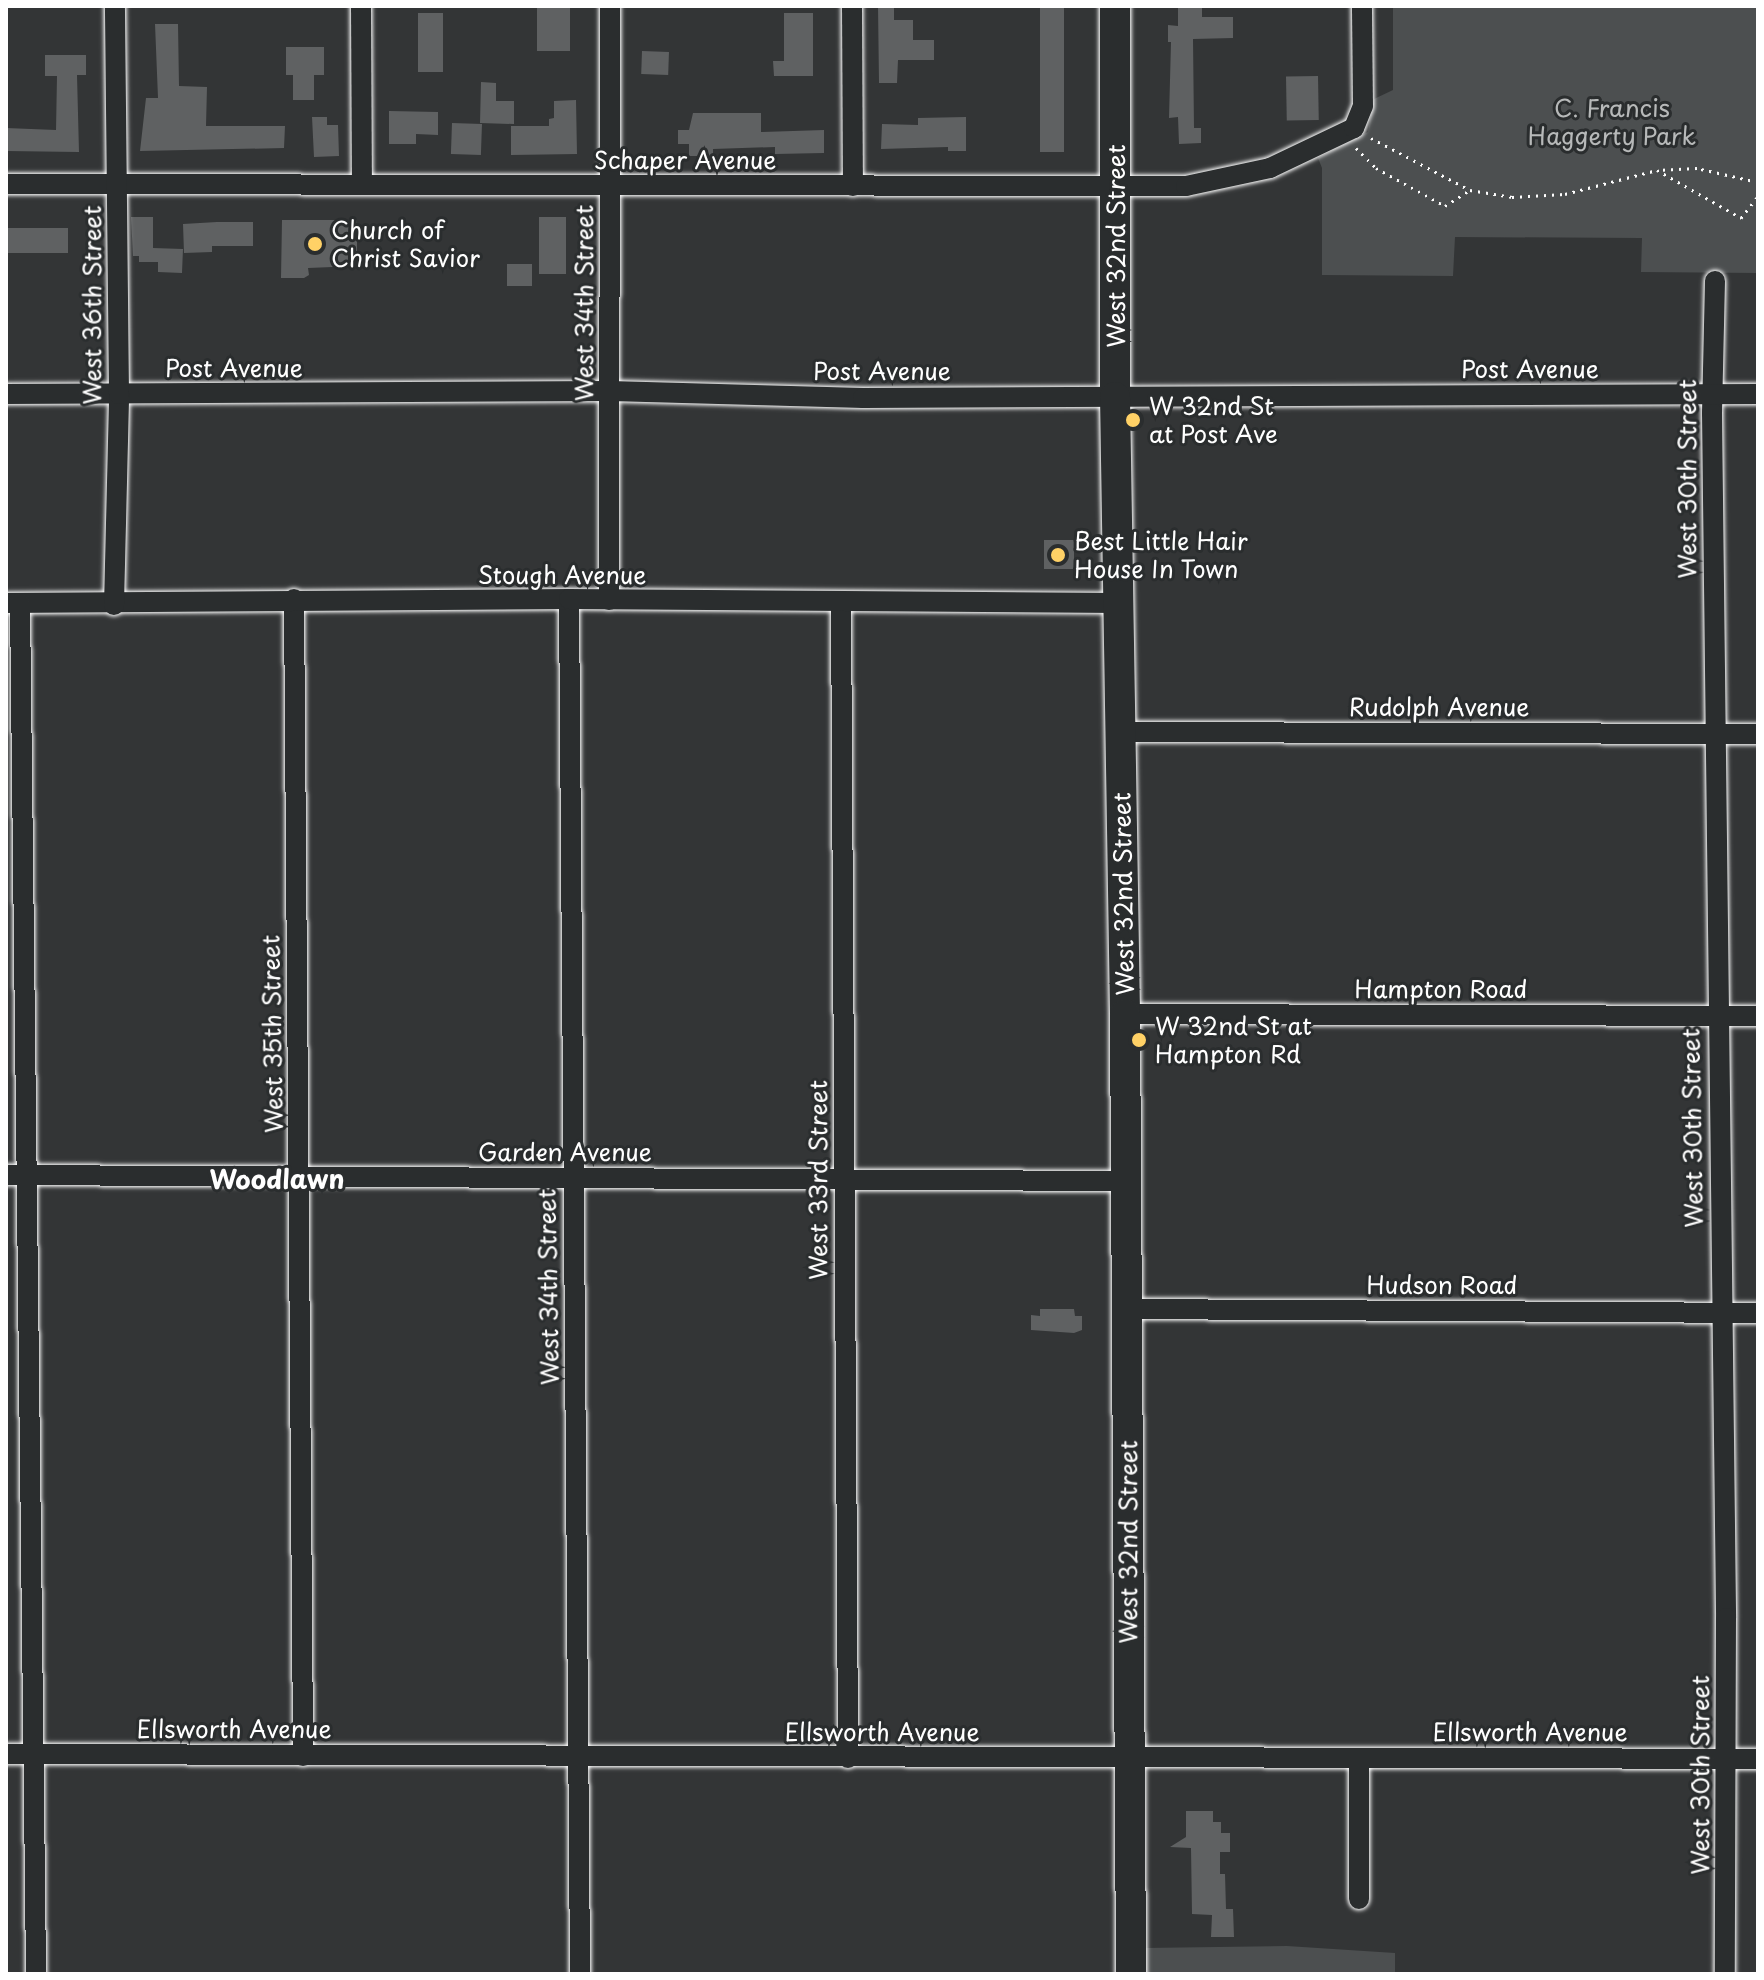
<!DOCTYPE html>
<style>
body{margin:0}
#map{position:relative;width:1764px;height:1980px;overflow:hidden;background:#333536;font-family:"Playpen Sans",sans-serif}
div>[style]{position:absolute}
.green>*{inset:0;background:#4c4f50}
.building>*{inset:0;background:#5f6162;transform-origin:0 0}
.path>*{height:3px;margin-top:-1.5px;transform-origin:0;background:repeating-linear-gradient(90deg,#fff 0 2px,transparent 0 8px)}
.roads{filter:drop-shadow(0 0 2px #fff) drop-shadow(0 0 2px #fff)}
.street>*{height:20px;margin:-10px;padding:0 10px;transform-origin:10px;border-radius:10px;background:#2a2d2e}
.secondary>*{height:30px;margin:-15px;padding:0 15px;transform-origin:15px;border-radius:15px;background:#2a2d2e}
.dots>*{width:22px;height:22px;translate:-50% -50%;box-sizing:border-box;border:4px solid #2a2d2e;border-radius:50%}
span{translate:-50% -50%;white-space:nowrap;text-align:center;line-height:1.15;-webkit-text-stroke:6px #2a2d2e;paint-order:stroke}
.park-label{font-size:24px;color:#b7b9b9}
.street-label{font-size:24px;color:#fff}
.poi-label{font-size:24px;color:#fff}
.left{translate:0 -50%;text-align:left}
.neighbourhood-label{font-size:26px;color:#fff;font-weight:700}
.frame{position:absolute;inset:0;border:8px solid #fff;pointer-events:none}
</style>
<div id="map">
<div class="green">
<div style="clip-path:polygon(1393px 6px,1758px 6px,1758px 273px,1641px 272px,1642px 238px,1455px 237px,1453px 276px,1322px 275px,1322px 168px,1318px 158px,1368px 132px,1374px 99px,1393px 90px)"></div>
<div style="clip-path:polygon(1287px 1946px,1395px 1953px,1395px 1974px,1143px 1974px,1144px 1948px)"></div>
</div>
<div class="building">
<div style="left:537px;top:6px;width:33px;height:45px"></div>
<div style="clip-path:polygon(878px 6px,894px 6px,894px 20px,913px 20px,913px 40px,934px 40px,934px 60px,898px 60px,897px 83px,879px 83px)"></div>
<div style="left:1040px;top:6px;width:24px;height:146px"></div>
<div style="clip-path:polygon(1178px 6px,1202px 6px,1202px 17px,1233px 17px,1233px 38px,1193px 39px,1194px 128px,1201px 128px,1201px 143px,1179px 144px,1178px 117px,1169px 118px,1171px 42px,1168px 42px,1168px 25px,1178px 26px)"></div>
<div style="left:418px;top:13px;width:25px;height:59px"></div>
<div style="clip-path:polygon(784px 13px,813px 13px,813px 76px,774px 76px,773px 61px,784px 61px)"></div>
<div style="clip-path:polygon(155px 24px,178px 24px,179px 86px,207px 87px,206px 126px,285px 126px,284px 148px,140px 151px,146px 98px,158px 98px)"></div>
<div style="clip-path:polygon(286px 47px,324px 47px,324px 75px,314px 75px,314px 100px,293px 100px,293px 75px,286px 75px)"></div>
<div style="left:642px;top:51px;width:27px;height:23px;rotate:2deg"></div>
<div style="clip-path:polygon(45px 55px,86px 55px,86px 75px,77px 75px,79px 152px,6px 151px,6px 128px,56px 130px,57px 76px,45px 76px)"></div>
<div style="left:1318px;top:76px;width:44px;height:32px;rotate:89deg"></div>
<div style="clip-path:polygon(481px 82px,496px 83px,496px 101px,514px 101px,514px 124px,480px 123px)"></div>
<div style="clip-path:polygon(576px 100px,577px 154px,511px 155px,511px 126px,549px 126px,549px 119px,554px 118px,554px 101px)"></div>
<div style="clip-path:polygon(389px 111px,438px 112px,438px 135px,416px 134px,416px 144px,389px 144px)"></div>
<div style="clip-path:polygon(693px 113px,761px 113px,761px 132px,824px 130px,824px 153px,775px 154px,775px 147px,713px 149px,713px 156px,689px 156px,689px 144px,678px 144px,678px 130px,689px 130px)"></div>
<div style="clip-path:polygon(312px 117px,327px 117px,327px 125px,338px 125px,339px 156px,314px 157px)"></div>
<div style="clip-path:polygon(966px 117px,966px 151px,948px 151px,948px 147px,881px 149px,882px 124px,918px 125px,918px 118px)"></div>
<div style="left:452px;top:123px;width:30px;height:31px;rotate:2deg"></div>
<div style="clip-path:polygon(131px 217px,153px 217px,153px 248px,183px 249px,182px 273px,158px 272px,158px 262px,139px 262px,139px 256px,133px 256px)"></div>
<div style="left:566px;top:217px;width:57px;height:27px;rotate:90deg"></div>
<div style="clip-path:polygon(282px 220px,357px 220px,357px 266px,308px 268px,309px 275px,304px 278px,281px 278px)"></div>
<div style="clip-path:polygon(217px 222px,253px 222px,253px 246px,212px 246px,212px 252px,184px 253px,183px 224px)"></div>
<div style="left:68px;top:228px;width:25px;height:61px;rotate:90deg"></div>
<div style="left:507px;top:264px;width:25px;height:22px"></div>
<div style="left:1044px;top:540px;width:30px;height:29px"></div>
<div style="clip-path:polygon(1040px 1309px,1074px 1309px,1075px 1316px,1082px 1316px,1082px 1330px,1074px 1333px,1031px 1330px,1031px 1315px,1040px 1316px)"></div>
<div style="clip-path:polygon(1186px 1811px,1213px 1811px,1213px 1822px,1221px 1822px,1221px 1833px,1230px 1833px,1230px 1852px,1220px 1852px,1220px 1874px,1225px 1874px,1226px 1909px,1233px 1909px,1234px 1937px,1211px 1937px,1212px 1915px,1192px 1914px,1191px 1848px,1170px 1847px,1186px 1837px)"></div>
</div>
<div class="path">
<div style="left:1371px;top:138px;width:112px;rotate:27.7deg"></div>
<div style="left:1356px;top:148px;width:28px;rotate:45deg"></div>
<div style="left:1376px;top:168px;width:79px;rotate:28.8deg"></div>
<div style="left:1445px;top:206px;width:30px;rotate:-33deg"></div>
<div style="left:1470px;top:190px;width:43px;rotate:9.5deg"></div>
<div style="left:1512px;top:197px;width:53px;rotate:-3.2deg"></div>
<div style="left:1565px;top:194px;width:95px;rotate:-14.6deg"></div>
<div style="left:1758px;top:182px;width:63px;rotate:-167.1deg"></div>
<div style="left:1697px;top:168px;width:40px;rotate:177.1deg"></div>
<div style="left:1657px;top:170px;width:97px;rotate:29.7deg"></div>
<div style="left:1741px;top:218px;width:28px;rotate:-52deg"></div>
</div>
<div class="roads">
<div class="street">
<div style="left:361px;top:6px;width:177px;rotate:89.7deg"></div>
<div style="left:852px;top:6px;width:180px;rotate:89.7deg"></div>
<div style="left:6px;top:184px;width:1180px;rotate:0.1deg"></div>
<div style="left:1186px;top:186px;width:86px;rotate:-12.1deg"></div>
<div style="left:1270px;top:168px;width:93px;rotate:-25.5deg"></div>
<div style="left:1354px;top:128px;width:24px;rotate:-68deg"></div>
<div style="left:1363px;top:106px;width:100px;rotate:-90.6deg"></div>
<div style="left:1715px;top:281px;width:132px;rotate:91.3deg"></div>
<div style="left:1712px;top:413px;width:1205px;rotate:89.33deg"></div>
<div style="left:1726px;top:1618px;width:356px;rotate:90.2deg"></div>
<div style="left:6px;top:394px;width:604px;rotate:-0.28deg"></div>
<div style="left:610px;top:391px;width:253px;rotate:1.6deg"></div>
<div style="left:863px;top:398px;width:895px;rotate:-0.26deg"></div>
<div style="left:294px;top:599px;width:1157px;rotate:89.55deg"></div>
<div style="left:569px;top:599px;width:1375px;rotate:89.54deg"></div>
<div style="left:609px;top:600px;width:594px;rotate:-89.9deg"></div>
<div style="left:841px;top:602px;width:1156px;rotate:89.65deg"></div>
<div style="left:6px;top:603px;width:563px;rotate:-0.41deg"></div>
<div style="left:569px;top:599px;width:549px;rotate:0.42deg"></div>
<div style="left:20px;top:603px;width:1371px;rotate:89.33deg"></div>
<div style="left:114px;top:605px;width:211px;rotate:-88.6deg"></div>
<div style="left:119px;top:394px;width:388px;rotate:-90.6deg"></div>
<div style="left:1120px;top:732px;width:638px;rotate:0.18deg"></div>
<div style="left:1125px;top:1014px;width:633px;rotate:0.18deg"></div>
<div style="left:6px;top:1175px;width:1118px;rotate:0.31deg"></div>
<div style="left:1126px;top:1309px;width:632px;rotate:0.36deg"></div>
<div style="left:6px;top:1754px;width:1752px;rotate:0.16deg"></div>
<div style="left:1359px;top:1758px;width:141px;rotate:90deg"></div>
</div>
<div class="secondary">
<div style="left:1115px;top:6px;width:391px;rotate:90deg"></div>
<div style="left:1115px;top:397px;width:617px;rotate:89.07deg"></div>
<div style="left:1125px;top:1014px;width:960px;rotate:89.64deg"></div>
</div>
</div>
<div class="dots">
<div style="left:315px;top:244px;background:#ffd166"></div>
<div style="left:1133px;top:420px;background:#ffd166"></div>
<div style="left:1058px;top:555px;background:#ffd166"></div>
<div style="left:1139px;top:1040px;background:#ffd166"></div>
</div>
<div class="park-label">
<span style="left:1612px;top:122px">C. Francis<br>Haggerty Park</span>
</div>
<div class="street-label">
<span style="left:685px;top:160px">Schaper Avenue</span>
<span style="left:1116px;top:246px;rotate:-90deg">West 32nd Street</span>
<span style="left:584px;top:303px;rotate:-90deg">West 34th Street</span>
<span style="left:92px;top:305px;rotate:-90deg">West 36th Street</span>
<span style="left:234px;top:368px">Post Avenue</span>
<span style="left:1530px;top:369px">Post Avenue</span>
<span style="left:882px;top:371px">Post Avenue</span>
<span style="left:1687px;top:479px;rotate:-90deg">West 30th Street</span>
<span style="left:562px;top:575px">Stough Avenue</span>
<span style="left:1439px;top:707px">Rudolph Avenue</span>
<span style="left:1123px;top:894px;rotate:-91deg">West 32nd Street</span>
<span style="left:1441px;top:989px">Hampton Road</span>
<span style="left:272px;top:1034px;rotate:-91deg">West 35th Street</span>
<span style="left:1692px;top:1128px;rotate:-91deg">West 30th Street</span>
<span style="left:565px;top:1152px">Garden Avenue</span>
<span style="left:818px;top:1180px;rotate:-90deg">West 33rd Street</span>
<span style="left:1442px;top:1285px">Hudson Road</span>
<span style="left:548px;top:1287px;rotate:-91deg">West 34th Street</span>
<span style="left:1128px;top:1542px;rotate:-90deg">West 32nd Street</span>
<span style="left:234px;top:1729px">Ellsworth Avenue</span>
<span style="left:882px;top:1732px">Ellsworth Avenue</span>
<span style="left:1530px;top:1732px">Ellsworth Avenue</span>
<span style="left:1700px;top:1775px;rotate:-90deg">West 30th Street</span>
</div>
<div class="poi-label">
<span class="left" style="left:331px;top:244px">Church of<br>Christ Savior</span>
<span class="left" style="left:1149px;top:420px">W 32nd St<br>at Post Ave</span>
<span class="left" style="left:1074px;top:555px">Best Little Hair<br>House In Town</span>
<span class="left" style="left:1155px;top:1040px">W 32nd St at<br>Hampton Rd</span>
</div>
<div class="neighbourhood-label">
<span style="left:277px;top:1179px">Woodlawn</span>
</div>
<div class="frame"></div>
</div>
